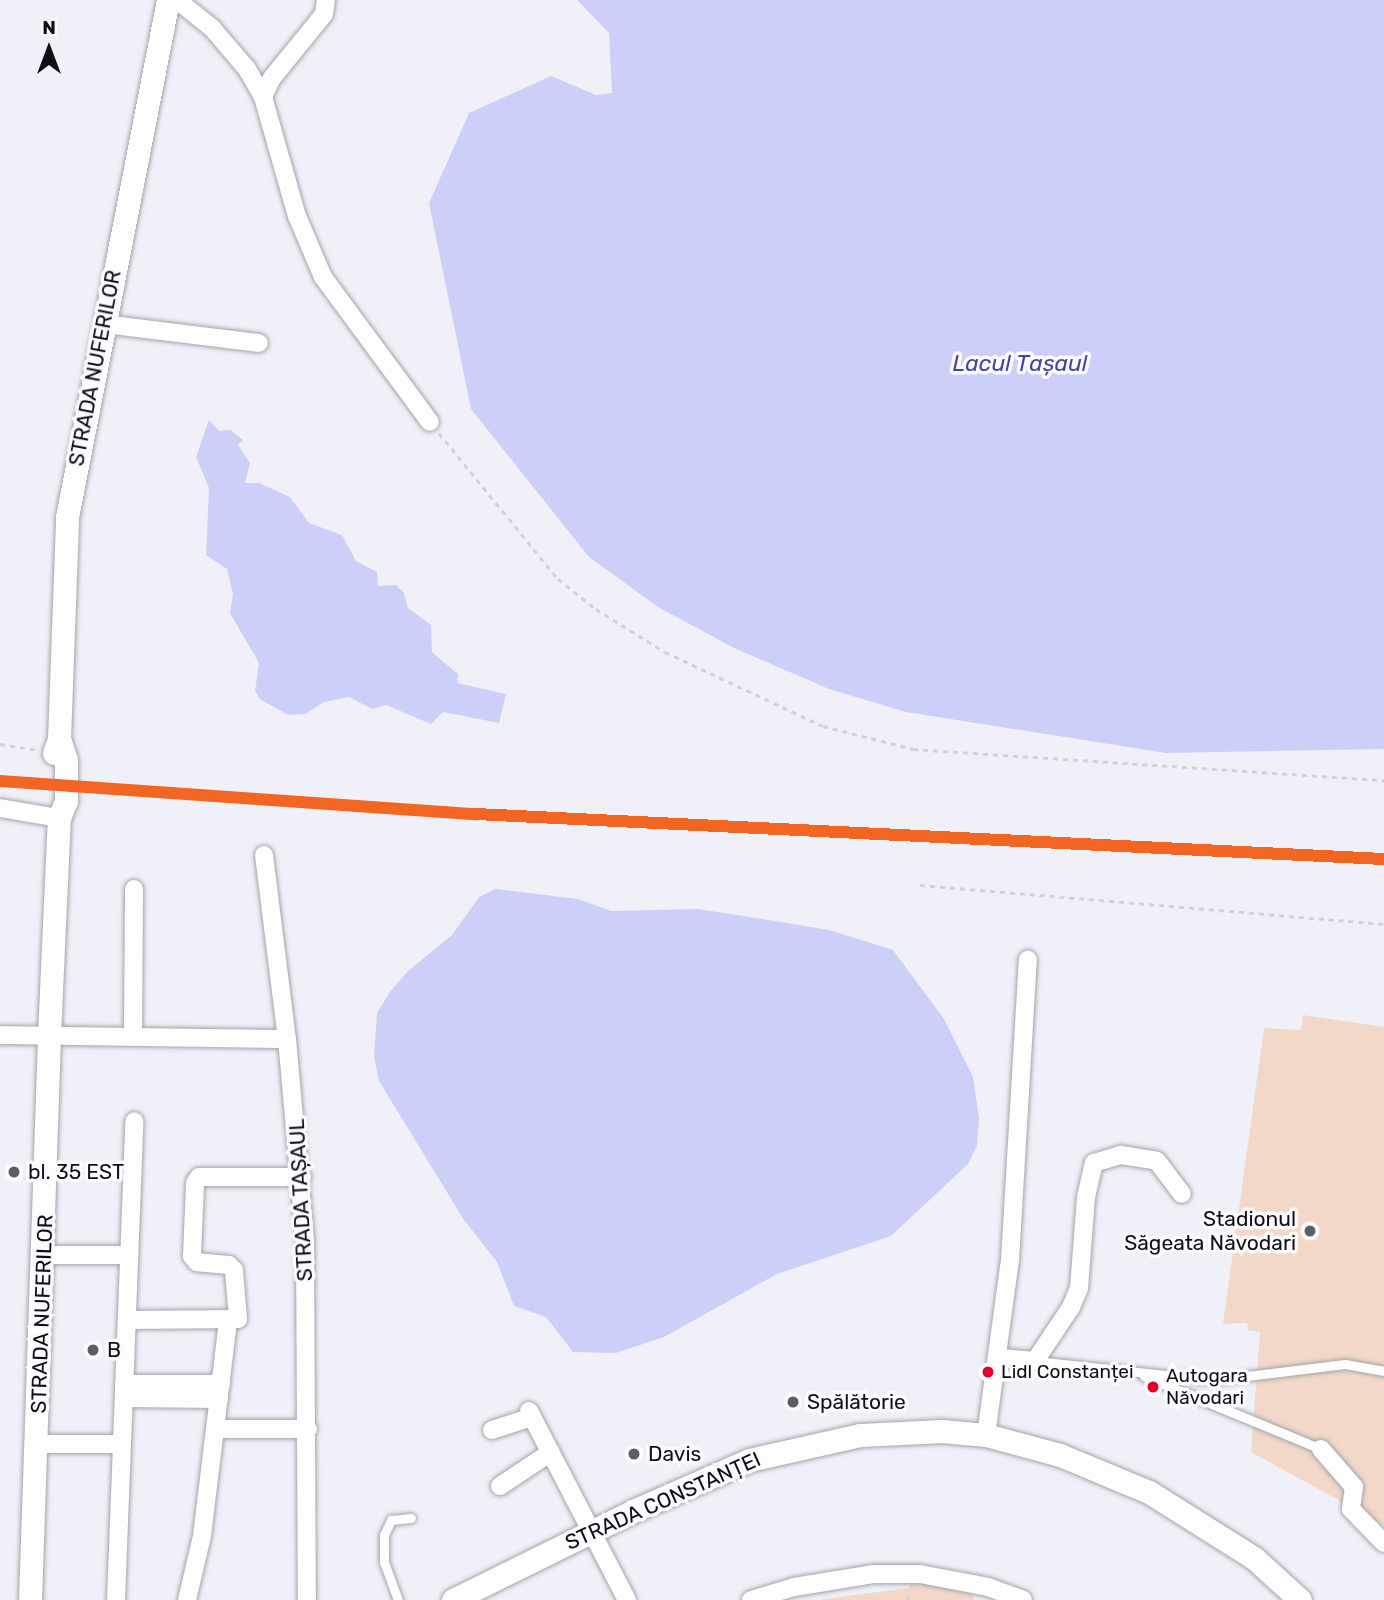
<!DOCTYPE html>
<meta charset="utf-8">
<style>
body{margin:0}
#map{position:relative;width:1384px;height:1600px;overflow:hidden;background:#f0f0f8;font-family:Rubik,sans-serif}
div>[style]{position:absolute}
.green>*{inset:0;background:#f3d8c9}
.water>*{inset:0;background:#ccd0f8}
.path>*{height:2.5px;margin-top:-1.25px;transform-origin:0;background:repeating-linear-gradient(90deg,#d1d2d4 0 5px,transparent 0 10px)}
.roads{filter:drop-shadow(0 0 2px #a4a5aa) drop-shadow(0 0 2px #a4a5aa)}
.service>*{height:9px;margin:-4.5px;padding:0 4.5px;transform-origin:4.5px;border-radius:4.5px;background:#fdfdfe}
.minor>*{height:18px;margin:-9px;padding:0 9px;transform-origin:9px;border-radius:9px;background:#fdfdfe}
.tertiary>*{height:23px;margin:-11.5px;padding:0 11.5px;transform-origin:11.5px;border-radius:11.5px;background:#fdfdfe}
.rail-1>*{height:12px;margin:-6px;padding:0 6px;transform-origin:6px;border-radius:6px;background:#f26522}
.dots>*{width:19px;height:19px;translate:-50% -50%;box-sizing:border-box;border:4px solid #fbfbfe;border-radius:50%}
span{translate:-50% -50%;white-space:nowrap;text-align:center;line-height:1.15;-webkit-text-stroke:7px #fbfbfe;paint-order:stroke}
.bus-label{font-size:19px;color:#0e0f13}
.left{translate:0 -50%;text-align:left}
.street-label{font-size:21px;color:#0e0f13}
.poi-label{font-size:21px;color:#0e0f13}
.right{translate:-100% -50%;text-align:right}
.water-label{font-size:23px;color:#4542a4;font-style:italic}
.north{position:absolute;left:14px;top:14px;width:70px;height:70px;-webkit-text-stroke:5px #fbfbfe;paint-order:stroke;rotate:0deg;font-size:19px;font-weight:700;line-height:28px;text-align:center;color:#0e0f13}
.north::after{content:'';display:block;margin:auto;width:24px;height:32px;background:#0e0f13;clip-path:polygon(50% 0,100% 100%,50% 72%,0 100%)}
</style>
<div id="map">
<div class="green">
<div style="clip-path:polygon(1303px 1015px,1384px 1027px,1384px 1525px,1251px 1452px,1260px 1332px,1248px 1330px,1247px 1323px,1223px 1324px,1264px 1028px,1301px 1030px)"></div>
<div style="clip-path:polygon(914px 1579px,972px 1590px,974px 1600px,818px 1600px,908px 1588px)"></div>
</div>
<div class="water">
<div style="clip-path:polygon(577px 0,1384px 0,1384px 749px,1166px 753px,906px 712px,829px 689px,734px 648px,658px 607px,589px 557px,471px 409px,429px 203px,469px 113px,551px 76px,596px 95px,612px 93px,609px 33px)"></div>
<div style="clip-path:polygon(209px 420px,219px 431px,231px 430px,243px 440px,238px 445px,250px 463px,245px 483px,259px 483px,290px 497px,309px 523px,342px 535px,356px 561px,377px 572px,378px 586px,396px 585px,404px 593px,408px 608px,431px 625px,432px 652px,458px 674px,457px 683px,506px 694px,499px 723px,443px 712px,431px 724px,386px 705px,372px 709px,349px 697px,324px 702px,305px 714px,288px 715px,260px 699px,255px 691px,259px 663px,230px 613px,233px 594px,227px 569px,206px 555px,209px 488px,196px 457px)"></div>
<div style="clip-path:polygon(495px 889px,578px 899px,611px 911px,698px 909px,756px 918px,829px 930px,893px 950px,944px 1019px,973px 1077px,979px 1118px,977px 1146px,968px 1164px,891px 1236px,777px 1274px,664px 1337px,616px 1353px,573px 1352px,546px 1317px,514px 1306px,497px 1262px,464px 1220px,379px 1081px,374px 1057px,377px 1013px,390px 992px,408px 971px,452px 935px,479px 897px)"></div>
</div>
<div class="path">
<div style="left:439px;top:433px;width:188px;rotate:50.8deg"></div>
<div style="left:558px;top:579px;width:48px;rotate:38.3deg"></div>
<div style="left:596px;top:609px;width:81px;rotate:31.9deg"></div>
<div style="left:665px;top:652px;width:174px;rotate:25.1deg"></div>
<div style="left:823px;top:726px;width:93px;rotate:14.3deg"></div>
<div style="left:913px;top:749px;width:472px;rotate:3.8deg"></div>
<div style="left:0;top:744px;width:36px;rotate:9deg"></div>
<div style="left:920px;top:885px;width:466px;rotate:4.8deg"></div>
<div style="left:907px;top:1600px;width:10px;rotate:-61deg"></div>
</div>
<div class="roads">
<div class="service">
<div style="left:1035px;top:1361px;width:180px;rotate:6.1deg"></div>
<div style="left:1214px;top:1380px;width:132px;rotate:-7deg"></div>
<div style="left:1345px;top:1364px;width:40px;rotate:10deg"></div>
<div style="left:1144px;top:1376px;width:191px;rotate:22.4deg"></div>
<div style="left:398px;top:1600px;width:40px;rotate:-110.2deg"></div>
<div style="left:384px;top:1562px;width:27px;rotate:-90deg"></div>
<div style="left:384px;top:1535px;width:17px;rotate:-65deg"></div>
<div style="left:391px;top:1520px;width:20px;rotate:-6deg"></div>
</div>
<div class="minor">
<div style="left:177px;top:0;width:45px;rotate:38.7deg"></div>
<div style="left:212px;top:28px;width:54px;rotate:49.5deg"></div>
<div style="left:247px;top:69px;width:32px;rotate:60deg"></div>
<div style="left:263px;top:97px;width:124px;rotate:74.1deg"></div>
<div style="left:297px;top:216px;width:66px;rotate:66.9deg"></div>
<div style="left:323px;top:277px;width:180px;rotate:53.6deg"></div>
<div style="left:263px;top:97px;width:21px;rotate:-65deg"></div>
<div style="left:272px;top:78px;width:82px;rotate:-50.9deg"></div>
<div style="left:324px;top:14px;width:14px;rotate:-82deg"></div>
<div style="left:104px;top:324px;width:156px;rotate:7deg"></div>
<div style="left:0;top:808px;width:60px;rotate:9.6deg"></div>
<div style="left:264px;top:855px;width:185px;rotate:82.9deg"></div>
<div style="left:0;top:1035px;width:287px;rotate:0.8deg"></div>
<div style="left:287px;top:1039px;width:204px;rotate:84.9deg"></div>
<div style="left:305px;top:1242px;width:358px;rotate:89.7deg"></div>
<div style="left:133px;top:1037px;width:148px;rotate:-89.6deg"></div>
<div style="left:44px;top:1255px;width:85px"></div>
<div style="left:127px;top:1320px;width:111px;rotate:-0.5deg"></div>
<div style="left:238px;top:1319px;width:49px;rotate:-94.7deg"></div>
<div style="left:234px;top:1270px;width:7px;rotate:-135deg"></div>
<div style="left:229px;top:1265px;width:32px;rotate:-175deg"></div>
<div style="left:197px;top:1262px;width:8px;rotate:-130deg"></div>
<div style="left:192px;top:1256px;width:73px;rotate:-87.6deg"></div>
<div style="left:195px;top:1183px;width:7px;rotate:-56deg"></div>
<div style="left:199px;top:1177px;width:103px"></div>
<div style="left:1000px;top:1358px;width:35px;rotate:5deg"></div>
<div style="left:1035px;top:1361px;width:65px;rotate:-56.3deg"></div>
<div style="left:1071px;top:1307px;width:21px;rotate:-67deg"></div>
<div style="left:1079px;top:1288px;width:91px;rotate:-85.6deg"></div>
<div style="left:1086px;top:1197px;width:35px;rotate:-77deg"></div>
<div style="left:1094px;top:1163px;width:28px;rotate:-17deg"></div>
<div style="left:1121px;top:1155px;width:36px;rotate:9deg"></div>
<div style="left:1157px;top:1161px;width:41px;rotate:52.9deg"></div>
<div style="left:124px;top:1384px;width:97px"></div>
<div style="left:124px;top:1398px;width:95px;rotate:0.6deg"></div>
<div style="left:529px;top:1411px;width:213px;rotate:62.6deg"></div>
<div style="left:216px;top:1429px;width:92px"></div>
<div style="left:492px;top:1430px;width:42px;rotate:-18deg"></div>
<div style="left:986px;top:1435px;width:177px;rotate:-82.2deg"></div>
<div style="left:1010px;top:1260px;width:301px;rotate:-86.6deg"></div>
<div style="left:38px;top:1444px;width:84px"></div>
<div style="left:1321px;top:1449px;width:50px;rotate:49deg"></div>
<div style="left:1354px;top:1487px;width:22px;rotate:98deg"></div>
<div style="left:1351px;top:1509px;width:47px;rotate:45.9deg"></div>
<div style="left:500px;top:1486px;width:61px;rotate:-33.7deg"></div>
<div style="left:116px;top:1600px;width:479px;rotate:-87.8deg"></div>
<div style="left:187px;top:1600px;width:66px;rotate:-76.8deg"></div>
<div style="left:202px;top:1536px;width:217px;rotate:-83.1deg"></div>
<div style="left:751px;top:1600px;width:45px;rotate:-16.8deg"></div>
<div style="left:794px;top:1587px;width:80px;rotate:-9.3deg"></div>
<div style="left:873px;top:1574px;width:47px"></div>
<div style="left:920px;top:1574px;width:69px;rotate:10.8deg"></div>
<div style="left:988px;top:1587px;width:37px;rotate:20deg"></div>
</div>
<div class="tertiary">
<div style="left:54px;top:753px;width:15px;rotate:-70deg"></div>
<div style="left:59px;top:739px;width:222px;rotate:-87.9deg"></div>
<div style="left:67px;top:517px;width:527px;rotate:-78.95deg"></div>
<div style="left:30px;top:1600px;width:565px;rotate:-88.07deg"></div>
<div style="left:49px;top:1035px;width:217px;rotate:-87.4deg"></div>
<div style="left:59px;top:818px;width:18px;rotate:-68deg"></div>
<div style="left:66px;top:801px;width:41px;rotate:-90deg"></div>
<div style="left:66px;top:760px;width:22px;rotate:-108deg"></div>
<div style="left:453px;top:1600px;width:201px;rotate:-26.3deg"></div>
<div style="left:633px;top:1511px;width:127px;rotate:-23.7deg"></div>
<div style="left:749px;top:1460px;width:114px;rotate:-12.7deg"></div>
<div style="left:860px;top:1435px;width:82px;rotate:-2.8deg"></div>
<div style="left:942px;top:1431px;width:44px;rotate:5.2deg"></div>
<div style="left:986px;top:1435px;width:77px;rotate:15.1deg"></div>
<div style="left:1060px;top:1455px;width:96px;rotate:22.6deg"></div>
<div style="left:1149px;top:1492px;width:124px;rotate:32.2deg"></div>
<div style="left:1254px;top:1558px;width:62px;rotate:42.4deg"></div>
</div>
</div>
<div class="rail-1">
<div style="left:0;top:781px;width:477px;rotate:4deg"></div>
<div style="left:476px;top:814px;width:909px;rotate:2.84deg"></div>
</div>
<div class="dots">
<div style="left:14px;top:1172px;background:#5d5e63"></div>
<div style="left:1310px;top:1231px;background:#5d5e63"></div>
<div style="left:93px;top:1350px;background:#5d5e63"></div>
<div style="left:988px;top:1372px;background:#e4002b"></div>
<div style="left:1153px;top:1387px;background:#e4002b"></div>
<div style="left:793px;top:1402px;background:#5d5e63"></div>
<div style="left:634px;top:1454px;background:#5d5e63"></div>
</div>
<div class="bus-label">
<span class="left" style="left:1001px;top:1372px">Lidl Constanței</span>
<span class="left" style="left:1166px;top:1387px">Autogara<br>Năvodari</span>
</div>
<div class="street-label">
<span style="left:95px;top:368px;rotate:-79deg">STRADA NUFERILOR</span>
<span style="left:301px;top:1200px;rotate:-93deg">STRADA TAȘAUL</span>
<span style="left:42px;top:1314px;rotate:-88deg">STRADA NUFERILOR</span>
<span style="left:663px;top:1501px;rotate:-24deg">STRADA CONSTANȚEI</span>
</div>
<div class="poi-label">
<span class="left" style="left:28px;top:1172px">bl. 35 EST</span>
<span class="right" style="left:1296px;top:1231px">Stadionul<br>Săgeata Năvodari</span>
<span class="left" style="left:107px;top:1350px">B</span>
<span class="left" style="left:807px;top:1402px">Spălătorie</span>
<span class="left" style="left:648px;top:1454px">Davis</span>
</div>
<div class="water-label">
<span style="left:1020px;top:363px">Lacul Tașaul</span>
</div>
<div class="north">N</div>
</div>
